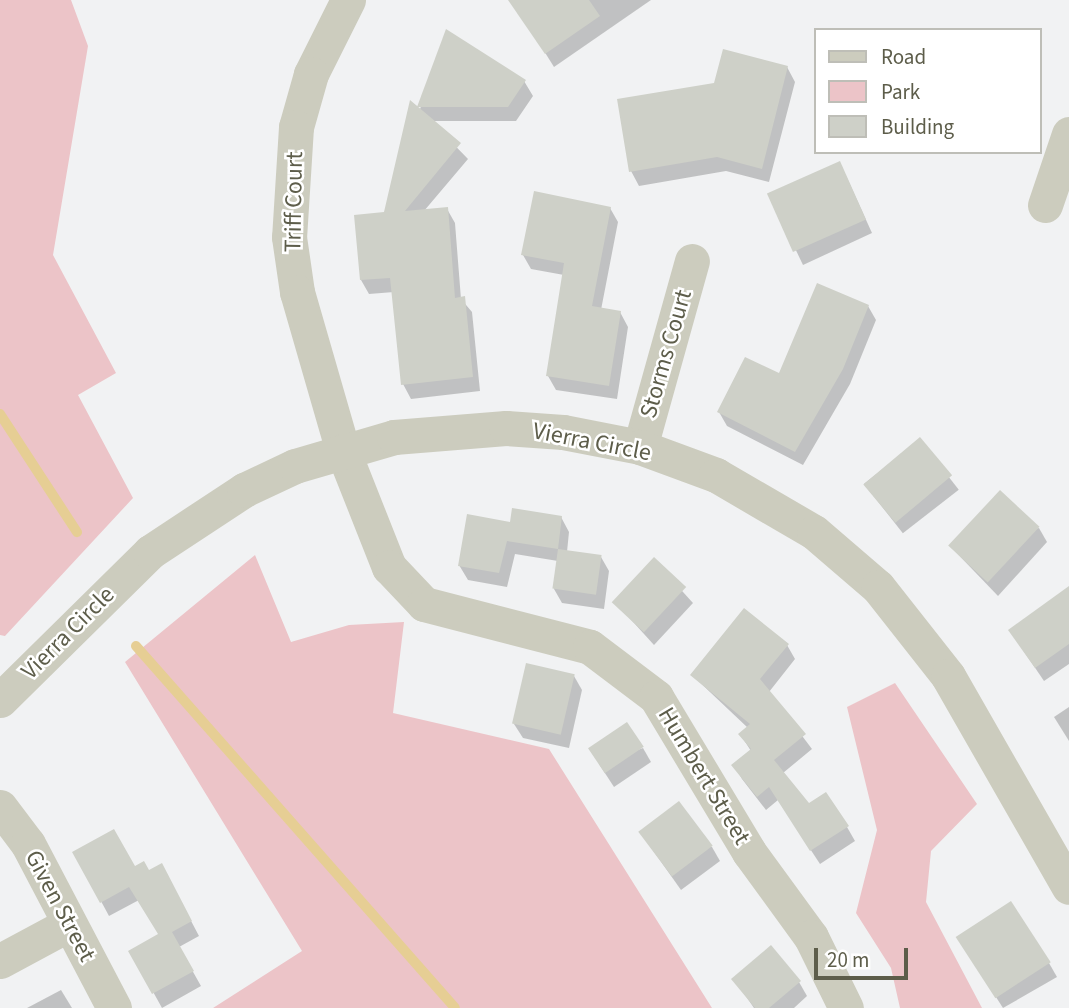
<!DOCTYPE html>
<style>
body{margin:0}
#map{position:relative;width:1069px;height:1008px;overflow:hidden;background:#f1f2f3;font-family:"Source Sans 3",sans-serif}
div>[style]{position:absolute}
.green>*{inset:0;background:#ecc4c8}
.shadow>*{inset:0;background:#0003;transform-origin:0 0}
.stream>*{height:10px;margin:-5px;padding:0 5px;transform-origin:5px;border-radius:5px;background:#e6ce94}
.building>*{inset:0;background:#ced0c8;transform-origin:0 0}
.minor>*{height:35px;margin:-17.5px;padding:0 17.5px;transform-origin:17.5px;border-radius:17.5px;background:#ccccbe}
span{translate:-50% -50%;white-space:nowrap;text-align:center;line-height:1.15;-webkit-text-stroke:5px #fff;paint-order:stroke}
.street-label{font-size:24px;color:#5d5d4a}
.legend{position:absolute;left:814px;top:28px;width:228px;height:126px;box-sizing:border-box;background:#fff;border:2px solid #bebeb7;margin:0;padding:9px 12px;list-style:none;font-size:21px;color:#5d5d4a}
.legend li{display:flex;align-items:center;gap:14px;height:35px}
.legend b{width:35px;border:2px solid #bebeb7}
.scale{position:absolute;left:814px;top:948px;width:94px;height:32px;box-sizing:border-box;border:4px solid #5d5d4a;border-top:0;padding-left:9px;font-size:21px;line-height:24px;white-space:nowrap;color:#5d5d4a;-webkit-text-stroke:5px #fff;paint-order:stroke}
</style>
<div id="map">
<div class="green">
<div style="clip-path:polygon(0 0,71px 0,88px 46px,53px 255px,116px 373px,78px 395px,133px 498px,5px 636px,0 635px)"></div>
<div style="clip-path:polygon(255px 555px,291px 642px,349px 625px,404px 622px,393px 713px,549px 749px,712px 1008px,213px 1008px,302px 951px,125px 662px)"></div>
<div style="clip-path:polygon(895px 683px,977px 804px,931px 851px,926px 902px,982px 1008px,900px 1008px,891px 968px,856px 913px,877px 830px,847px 707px)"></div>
</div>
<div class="shadow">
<div style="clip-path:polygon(512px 0,651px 0,554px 67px)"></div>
<div style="clip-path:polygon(447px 31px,524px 81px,533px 96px,516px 121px,431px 121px,468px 159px,424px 211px,447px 209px,455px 223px,461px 299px,472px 312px,480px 391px,411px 399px,403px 384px,394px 292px,369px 294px,361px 280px)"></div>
<div style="clip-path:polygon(787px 67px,795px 82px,769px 182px,726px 171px,639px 186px,631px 171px,716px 84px)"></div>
<div style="clip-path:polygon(847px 178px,872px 233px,803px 265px,770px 196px)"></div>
<div style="clip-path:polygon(610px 208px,618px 222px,601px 310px,620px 312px,628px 327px,617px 399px,556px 390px,548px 376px,564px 275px,531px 269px,523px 255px)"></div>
<div style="clip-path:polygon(868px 306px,876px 320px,850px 384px,803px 465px,727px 426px,719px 412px,780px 375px)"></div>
<div style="left:920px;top:440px;width:63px;height:71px;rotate:52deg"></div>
<div style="clip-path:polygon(561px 517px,569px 532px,567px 552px,601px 557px,609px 571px,604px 609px,562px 603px,554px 589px,558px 561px,515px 554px,507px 587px,468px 580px,459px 565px,512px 524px)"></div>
<div style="clip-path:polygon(1039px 528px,1047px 542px,998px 596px,950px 546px)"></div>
<div style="clip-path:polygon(654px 560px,693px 603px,654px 645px,615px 602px)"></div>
<div style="clip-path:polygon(1069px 594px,1069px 664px,1044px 681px,1010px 631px)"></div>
<div style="clip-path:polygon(787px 645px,795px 659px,769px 692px,812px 749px,783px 773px,809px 805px,847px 827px,855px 841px,820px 864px,778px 800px,766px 810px,742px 779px,734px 765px,751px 751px,740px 734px,748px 728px,692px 675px)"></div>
<div style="clip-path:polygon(574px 676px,582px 690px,569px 748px,523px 738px,514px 724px)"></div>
<div style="clip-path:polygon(1069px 707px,1069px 741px,1054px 717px)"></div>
<div style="clip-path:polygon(643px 748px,651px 762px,614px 787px,599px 764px)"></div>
<div style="clip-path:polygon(640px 832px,712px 847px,720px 861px,681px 890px)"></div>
<div style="clip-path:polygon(75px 853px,169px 879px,199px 936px,179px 947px,201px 986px,162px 1008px,131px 952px,160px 935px,139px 900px,109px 916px)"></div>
<div style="clip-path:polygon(967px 952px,1049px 963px,1057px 977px,1003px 1008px)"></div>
<div style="clip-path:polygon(734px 979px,799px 982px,807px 996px,794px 1008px,754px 1008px)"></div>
<div style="clip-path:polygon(61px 990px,72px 1008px,27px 1008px)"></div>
</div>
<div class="stream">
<div style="left:0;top:414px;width:141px;rotate:56.9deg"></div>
<div style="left:136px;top:646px;width:482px;rotate:48.6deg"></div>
</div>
<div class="building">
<div style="clip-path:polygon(508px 0,589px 0,600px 16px,545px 54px)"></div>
<div style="clip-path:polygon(446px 29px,526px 80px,508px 107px,417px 107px)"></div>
<div style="clip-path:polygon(723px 49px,788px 66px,762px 169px,717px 157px,629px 172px,617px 99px,714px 83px)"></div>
<div style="clip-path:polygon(410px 100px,461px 143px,405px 211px,448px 207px,455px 298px,465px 296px,473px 377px,401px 385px,390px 278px,360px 280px,354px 215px,384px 212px)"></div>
<div style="left:840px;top:161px;width:64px;height:80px;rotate:66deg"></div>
<div style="clip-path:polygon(534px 191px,611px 207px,592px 306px,621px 311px,609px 386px,546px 376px,564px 263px,521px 255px)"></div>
<div style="clip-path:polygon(817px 283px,869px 305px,843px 369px,795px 452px,717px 412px,745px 357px,779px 373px)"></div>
<div style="left:920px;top:437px;width:50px;height:74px;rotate:50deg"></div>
<div style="left:1000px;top:490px;width:54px;height:76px;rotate:43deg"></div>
<div style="clip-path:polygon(512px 508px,562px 516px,558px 549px,507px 541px,499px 573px,458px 566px,467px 514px,510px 522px)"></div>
<div style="left:558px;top:549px;width:44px;height:40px;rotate:8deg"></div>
<div style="left:654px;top:557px;width:44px;height:62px;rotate:43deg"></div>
<div style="clip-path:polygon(1069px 586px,1069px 644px,1035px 668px,1008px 630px)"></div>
<div style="clip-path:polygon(744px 608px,789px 644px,760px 679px,806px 734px,774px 760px,809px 803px,826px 792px,849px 826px,810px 851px,769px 787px,757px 797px,731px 765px,751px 749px,738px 734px,750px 724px,690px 675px)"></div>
<div style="left:526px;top:663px;width:50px;height:62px;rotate:13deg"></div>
<div style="left:627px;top:722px;width:30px;height:47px;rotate:56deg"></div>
<div style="left:679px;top:801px;width:56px;height:51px;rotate:53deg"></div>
<div style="clip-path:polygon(114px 829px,135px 866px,144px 861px,149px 870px,162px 863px,192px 921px,172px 932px,194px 971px,152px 994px,128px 951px,158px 934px,129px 887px,100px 903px,72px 852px)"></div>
<div style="left:1011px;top:901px;width:73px;height:66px;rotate:57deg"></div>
<div style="clip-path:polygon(771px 945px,801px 981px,769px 1008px,755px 1008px,731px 979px)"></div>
</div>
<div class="minor">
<div style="left:348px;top:0;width:83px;rotate:116.6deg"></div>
<div style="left:311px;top:74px;width:55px;rotate:105.8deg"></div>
<div style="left:296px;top:127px;width:110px;rotate:93.6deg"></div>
<div style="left:289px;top:237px;width:56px;rotate:81.7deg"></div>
<div style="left:297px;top:292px;width:166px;rotate:73.9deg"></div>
<div style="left:343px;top:451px;width:125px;rotate:68.4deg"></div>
<div style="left:389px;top:567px;width:51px;rotate:46.6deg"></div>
<div style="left:424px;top:604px;width:171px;rotate:14.5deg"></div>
<div style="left:590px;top:647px;width:83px;rotate:37.1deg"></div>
<div style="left:656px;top:697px;width:181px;rotate:59deg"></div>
<div style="left:749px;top:852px;width:105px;rotate:53.9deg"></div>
<div style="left:811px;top:937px;width:79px;rotate:63.8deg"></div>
<div style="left:1045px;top:205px;width:75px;rotate:-71.3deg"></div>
<div style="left:640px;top:447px;width:193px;rotate:-74.4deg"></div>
<div style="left:0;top:700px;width:211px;rotate:-44.6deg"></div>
<div style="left:150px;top:552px;width:113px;rotate:-33.4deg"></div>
<div style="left:244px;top:490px;width:56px;rotate:-25.2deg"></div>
<div style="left:295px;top:466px;width:103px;rotate:-16.3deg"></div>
<div style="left:394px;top:437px;width:112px;rotate:-4.6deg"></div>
<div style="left:506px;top:428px;width:57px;rotate:4deg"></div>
<div style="left:563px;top:432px;width:78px;rotate:11deg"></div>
<div style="left:640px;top:447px;width:81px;rotate:20.2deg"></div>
<div style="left:716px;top:475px;width:113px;rotate:30.2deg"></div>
<div style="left:814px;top:532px;width:84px;rotate:40.7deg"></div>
<div style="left:878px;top:587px;width:113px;rotate:51.8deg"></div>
<div style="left:948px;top:676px;width:243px;rotate:60.2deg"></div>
<div style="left:0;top:807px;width:46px;rotate:52.9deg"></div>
<div style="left:28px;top:844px;width:185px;rotate:62.3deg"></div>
<div style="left:0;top:961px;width:78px;rotate:-28.2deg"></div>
</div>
<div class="street-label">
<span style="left:294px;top:202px;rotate:-89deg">Triff Court</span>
<span style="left:666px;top:354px;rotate:-74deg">Storms Court</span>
<span style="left:592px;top:442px;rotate:11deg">Vierra Circle</span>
<span style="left:68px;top:633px;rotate:-45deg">Vierra Circle</span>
<span style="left:704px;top:776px;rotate:59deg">Humbert Street</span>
<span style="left:60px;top:906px;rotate:62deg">Given Street</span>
</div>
<ul class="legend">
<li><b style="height:9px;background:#ccccbe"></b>Road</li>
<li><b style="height:19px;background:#ecc4c8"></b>Park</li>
<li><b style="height:19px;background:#ced0c8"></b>Building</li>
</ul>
<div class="scale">20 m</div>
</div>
